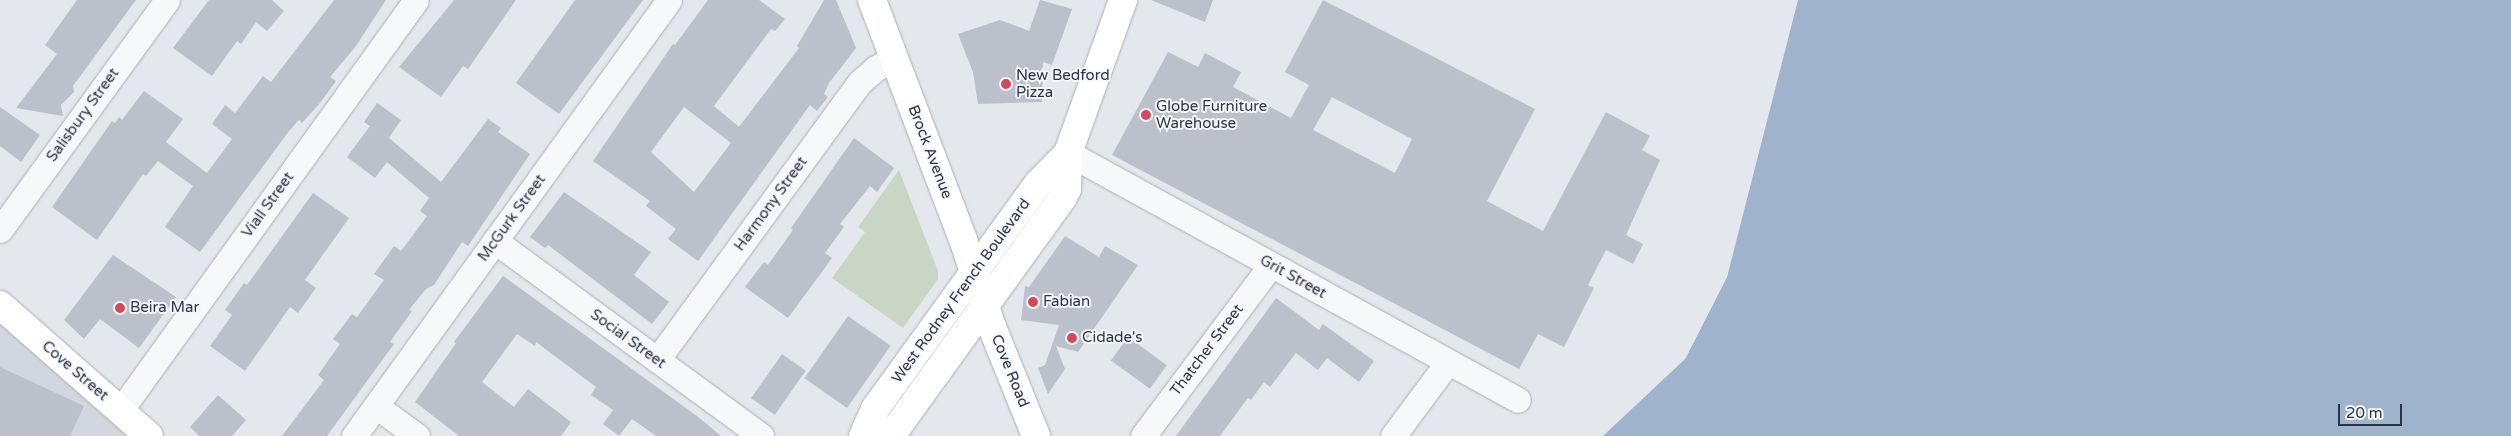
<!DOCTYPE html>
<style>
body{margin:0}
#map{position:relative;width:2511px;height:436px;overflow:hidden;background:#e4e7ec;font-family:"Varela Round",sans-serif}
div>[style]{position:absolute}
.built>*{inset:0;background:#d2d6de}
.green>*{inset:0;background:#c9d6c5}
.water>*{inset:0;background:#9fb4cc}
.pier>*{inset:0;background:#e4e7ec}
.building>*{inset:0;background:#bbc0ca;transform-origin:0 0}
.roads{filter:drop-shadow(0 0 1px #a9aeb7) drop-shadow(0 0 1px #a9aeb7)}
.minor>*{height:25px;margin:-12.5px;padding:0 12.5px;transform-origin:12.5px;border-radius:12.5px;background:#f7f8fa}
.secondary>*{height:28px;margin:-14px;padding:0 14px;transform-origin:14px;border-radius:14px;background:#fff}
.dots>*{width:14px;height:14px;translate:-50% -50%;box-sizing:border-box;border:2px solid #f4f6f9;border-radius:50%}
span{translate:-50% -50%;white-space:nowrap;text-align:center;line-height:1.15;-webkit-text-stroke:4px #f4f6f9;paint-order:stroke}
.poi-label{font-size:15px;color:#2b3445}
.left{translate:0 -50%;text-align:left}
.street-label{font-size:15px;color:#2b3445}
.scale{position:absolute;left:2338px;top:404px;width:64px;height:22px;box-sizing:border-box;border:2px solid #2b3445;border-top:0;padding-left:6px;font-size:15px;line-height:18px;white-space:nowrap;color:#2b3445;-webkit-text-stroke:4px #f4f6f9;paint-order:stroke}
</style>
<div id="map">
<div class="built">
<div style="clip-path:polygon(0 305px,149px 436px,0 436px)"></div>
</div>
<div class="green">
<div style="clip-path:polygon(899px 170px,938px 271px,938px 279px,903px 328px,832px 278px,865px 232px,858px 227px)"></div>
</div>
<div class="water">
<div style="clip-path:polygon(1791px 0,2511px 0,2511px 436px,1603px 436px,1685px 359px,1727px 277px)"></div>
</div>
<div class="pier">
<div style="clip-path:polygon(1789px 0,1798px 0,1727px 277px,1685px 359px,1600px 436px,1683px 358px,1725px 276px)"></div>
</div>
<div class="building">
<div style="clip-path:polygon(77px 0,136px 0,73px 86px,74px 92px,61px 105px,63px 116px,16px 108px,57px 54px,45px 45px)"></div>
<div style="clip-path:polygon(209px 0,272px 0,284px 11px,267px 31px,256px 22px,241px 44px,237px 41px,212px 76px,173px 48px)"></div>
<div style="clip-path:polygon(334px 0,386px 0,356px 46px,330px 77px,336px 81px,320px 103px,302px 123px,299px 120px,289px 131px,200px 252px,165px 227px,193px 186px,158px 161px,146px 176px,143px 174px,97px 240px,52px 207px,112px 121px,115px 123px,119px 117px,122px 120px,144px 91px,183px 119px,166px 142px,207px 173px,232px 139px,212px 124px,225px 105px,235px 113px,263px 76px,271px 82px)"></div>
<div style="clip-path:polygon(454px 0,516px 0,468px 69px,463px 66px,441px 97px,399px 67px)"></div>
<div style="clip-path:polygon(575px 0,643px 0,559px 114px,516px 83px)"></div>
<div style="clip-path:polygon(evenodd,708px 0,759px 0,785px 19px,775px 31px,771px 29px,714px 106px,739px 127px,799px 48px,797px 46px,824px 0,836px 0,856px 48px,829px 83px,824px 94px,828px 97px,817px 111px,810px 105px,698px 261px,668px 239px,676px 229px,646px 206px,650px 201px,593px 161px,673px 44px,675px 45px,708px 0,684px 107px,731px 143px,694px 192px,651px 152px,684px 107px)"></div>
<div style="clip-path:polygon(1040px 0,1072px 9px,1052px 65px,1043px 62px,1042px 102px,978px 104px,973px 72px,958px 34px,1000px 20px,1029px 31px)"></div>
<div style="clip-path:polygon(1151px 0,1213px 0,1205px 22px)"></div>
<div style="clip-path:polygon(evenodd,1323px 0,1535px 109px,1487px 201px,1543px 231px,1606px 112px,1650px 136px,1642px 150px,1660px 160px,1626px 235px,1643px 244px,1633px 264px,1606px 250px,1588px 285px,1594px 288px,1564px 347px,1538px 334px,1519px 369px,1112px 155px,1168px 52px,1198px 67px,1205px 53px,1241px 72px,1233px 87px,1291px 118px,1309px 85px,1285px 72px,1323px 0,1332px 97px,1412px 139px,1395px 173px,1313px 130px,1332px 97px)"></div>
<div style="clip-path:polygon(377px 103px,401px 120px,389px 138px,441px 182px,488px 119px,501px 128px,498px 132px,530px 154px,468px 246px,462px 242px,434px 285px,426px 289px,409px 310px,412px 311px,390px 342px,394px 344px,327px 436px,282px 436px,324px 380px,318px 375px,340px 344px,333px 339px,352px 314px,357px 317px,384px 280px,374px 274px,394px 246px,401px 251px,427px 216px,420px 211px,429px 198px,387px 162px,375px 178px,347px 157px,370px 126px,364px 122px)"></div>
<div style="clip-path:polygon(0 107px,40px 135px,21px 162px,0 146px)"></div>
<div style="clip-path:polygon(854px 138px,894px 168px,877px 192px,870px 186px,840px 224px,844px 227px,825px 253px,832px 258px,788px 318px,745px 287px,764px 262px,768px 265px,793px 230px,791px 228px)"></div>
<div style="clip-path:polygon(564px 192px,651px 252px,634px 275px,669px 302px,652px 324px,548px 245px,545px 248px,530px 237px)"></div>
<div style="clip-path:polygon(313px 193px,349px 218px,305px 280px,316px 288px,298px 313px,290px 307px,245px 371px,210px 346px,232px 315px,225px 310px,244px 283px,247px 285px)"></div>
<div style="clip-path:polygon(1065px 236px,1099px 257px,1105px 246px,1138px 265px,1078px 352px,1056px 346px,1065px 369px,1048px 394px,1038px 368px,1045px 365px,1059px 325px,1021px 320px,1025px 286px,1029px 287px)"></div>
<div style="clip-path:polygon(113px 255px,176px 297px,139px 348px,100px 319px,84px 339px,64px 320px)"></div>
<div style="clip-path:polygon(503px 276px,697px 416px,721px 436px,656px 436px,632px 419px,619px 436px,603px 424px,613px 410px,591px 395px,596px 387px,536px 342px,535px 346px,517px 334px,482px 382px,514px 407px,528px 389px,571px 422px,561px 436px,459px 436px,415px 402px,456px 343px,454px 342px)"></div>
<div style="clip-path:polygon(1276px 298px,1319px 330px,1323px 324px,1374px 361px,1359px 382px,1327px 358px,1318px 370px,1296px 353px,1270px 387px,1264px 382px,1251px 400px,1248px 398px,1220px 436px,1176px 436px)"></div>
<div style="left:848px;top:316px;width:52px;height:76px;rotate:35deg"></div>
<div style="left:1128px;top:337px;width:48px;height:29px;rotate:36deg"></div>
<div style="left:782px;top:354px;width:29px;height:54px;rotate:35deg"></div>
<div style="clip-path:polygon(0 367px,84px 406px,70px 436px,0 436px)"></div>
<div style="clip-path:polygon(218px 395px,246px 420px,232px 436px,199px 436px,190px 427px)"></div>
</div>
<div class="roads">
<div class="minor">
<div style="left:1068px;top:153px;width:513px;rotate:28.76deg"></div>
<div style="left:0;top:230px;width:284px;rotate:-54deg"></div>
<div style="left:495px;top:241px;width:330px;rotate:36.2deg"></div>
<div style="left:657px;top:360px;width:344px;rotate:-53.9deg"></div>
<div style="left:860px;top:82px;width:21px;rotate:-41deg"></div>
<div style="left:876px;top:68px;width:20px;rotate:-27deg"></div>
<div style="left:376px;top:406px;width:51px;rotate:36.2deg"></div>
<div style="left:120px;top:411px;width:506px;rotate:-54.24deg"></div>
<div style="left:354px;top:436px;width:538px;rotate:-54.15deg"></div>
<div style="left:1143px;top:436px;width:214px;rotate:-53.2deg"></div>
<div style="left:1393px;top:436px;width:92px;rotate:-53.4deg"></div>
</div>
<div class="secondary">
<div style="left:872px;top:0;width:256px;rotate:69.2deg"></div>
<div style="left:963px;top:239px;width:93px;rotate:71.8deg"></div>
<div style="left:992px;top:327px;width:118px;rotate:68deg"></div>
<div style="left:0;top:305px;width:198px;rotate:41.3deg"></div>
<div style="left:863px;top:436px;width:30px;rotate:-66deg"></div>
<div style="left:875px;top:409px;width:278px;rotate:-54.1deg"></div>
<div style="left:1038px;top:184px;width:43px;rotate:-45.9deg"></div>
<div style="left:887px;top:436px;width:15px;rotate:-42deg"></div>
<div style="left:898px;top:426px;width:282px;rotate:-54.2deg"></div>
<div style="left:1063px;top:197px;width:9px;rotate:-63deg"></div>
<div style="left:1067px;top:189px;width:36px;rotate:-88deg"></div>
<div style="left:1068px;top:153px;width:163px;rotate:-70.2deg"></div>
</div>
</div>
<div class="dots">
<div style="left:1006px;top:84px;background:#d1495b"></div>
<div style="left:1146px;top:115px;background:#d1495b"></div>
<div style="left:1033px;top:302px;background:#d1495b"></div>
<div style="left:120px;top:308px;background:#d1495b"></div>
<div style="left:1072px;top:338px;background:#d1495b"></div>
</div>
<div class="poi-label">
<span class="left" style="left:1016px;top:84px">New Bedford<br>Pizza</span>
<span class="left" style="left:1156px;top:115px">Globe Furniture<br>Warehouse</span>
<span class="left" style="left:1043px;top:302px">Fabian</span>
<span class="left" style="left:130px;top:308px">Beira Mar</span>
<span class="left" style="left:1082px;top:338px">Cidade's</span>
</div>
<div class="street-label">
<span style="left:83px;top:115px;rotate:-54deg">Salisbury Street</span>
<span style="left:930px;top:152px;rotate:69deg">Brock Avenue</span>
<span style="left:771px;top:204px;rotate:-54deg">Harmony Street</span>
<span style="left:268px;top:205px;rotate:-54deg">Viall Street</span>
<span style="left:512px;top:218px;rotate:-54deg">McGurk Street</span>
<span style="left:1293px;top:277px;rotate:29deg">Grit Street</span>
<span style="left:961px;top:291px;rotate:-54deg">West Rodney French Boulevard</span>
<span style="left:628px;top:339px;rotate:36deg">Social Street</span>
<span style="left:1207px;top:350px;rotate:-53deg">Thatcher Street</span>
<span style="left:75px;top:371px;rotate:41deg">Cove Street</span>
<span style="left:1010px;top:371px;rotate:68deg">Cove Road</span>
</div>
<div class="scale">20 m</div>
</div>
